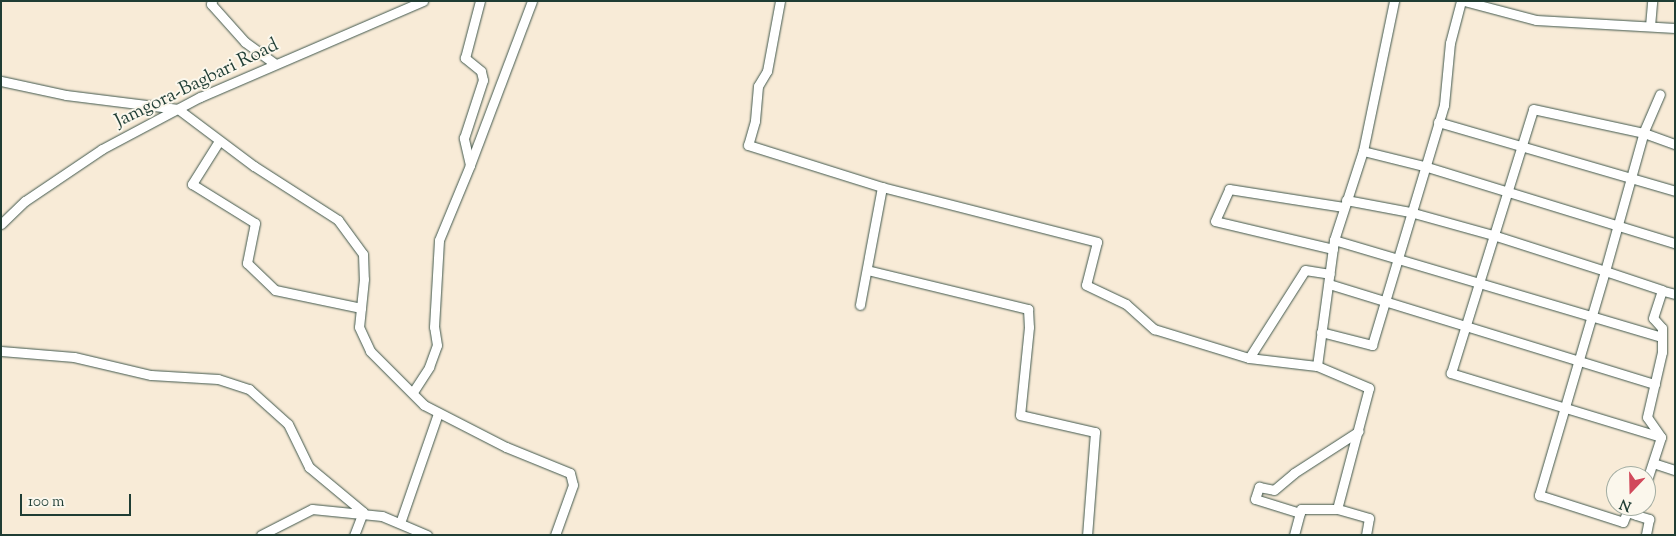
<!DOCTYPE html>
<style>
body{margin:0}
#map{position:relative;width:1676px;height:536px;overflow:hidden;background:#f8ebd7;font-family:"Sorts Mill Goudy",serif}
div>[style]{position:absolute}
.roads{filter:drop-shadow(0 0 1px #40574c) drop-shadow(0 0 1px #40574c)}
.street>*{height:9px;margin:-4.5px;padding:0 4.5px;transform-origin:4.5px;border-radius:4.5px;background:#fff}
span{translate:-50% -50%;white-space:nowrap;text-align:center;line-height:1.15;-webkit-text-stroke:4px #fbf7ec;paint-order:stroke}
.street-label{font-size:19px;color:#1f3d34}
.frame{position:absolute;inset:0;border:2px solid #1f3d34;pointer-events:none}
.north{position:absolute;left:1606px;top:466px;width:50px;height:50px;box-sizing:border-box;background:#fbf7ec;border:1px solid #a3ada2;border-radius:50%;rotate:201deg;font-size:14px;font-weight:700;line-height:20px;text-align:center;color:#1f3d34}
.north::after{content:'';display:block;margin:auto;width:18px;height:22px;background:#d1495b;clip-path:polygon(50% 0,100% 100%,50% 72%,0 100%)}
.scale{position:absolute;left:20px;top:494px;width:111px;height:22px;box-sizing:border-box;border:2px solid #1f3d34;border-top:0;padding-left:6px;font-size:15px;line-height:18px;white-space:nowrap;color:#1f3d34;-webkit-text-stroke:4px #fbf7ec;paint-order:stroke}
</style>
<div id="map">
<div class="roads">
<div class="street">
<div style="left:212px;top:1px;width:3px;rotate:108deg"></div>
<div style="left:211px;top:4px;width:51px;rotate:48.2deg"></div>
<div style="left:245px;top:42px;width:37px;rotate:36deg"></div>
<div style="left:780px;top:1px;width:71px;rotate:100.5deg"></div>
<div style="left:767px;top:71px;width:17px;rotate:121deg"></div>
<div style="left:758px;top:86px;width:35px;rotate:95deg"></div>
<div style="left:755px;top:121px;width:25px;rotate:106deg"></div>
<div style="left:748px;top:145px;width:140px;rotate:17.4deg"></div>
<div style="left:882px;top:187px;width:120px;rotate:100.6deg"></div>
<div style="left:1464px;top:1px;width:74px;rotate:14.8deg"></div>
<div style="left:1536px;top:20px;width:139px;rotate:3.3deg"></div>
<div style="left:1650px;top:26px;width:25px;rotate:-85deg"></div>
<div style="left:1px;top:81px;width:66px;rotate:12.2deg"></div>
<div style="left:66px;top:95px;width:113px;rotate:7.1deg"></div>
<div style="left:178px;top:109px;width:95px;rotate:36.9deg"></div>
<div style="left:254px;top:166px;width:100px;rotate:32.7deg"></div>
<div style="left:338px;top:220px;width:42px;rotate:53.7deg"></div>
<div style="left:363px;top:254px;width:25px;rotate:88deg"></div>
<div style="left:364px;top:279px;width:48px;rotate:95.9deg"></div>
<div style="left:359px;top:327px;width:26px;rotate:65deg"></div>
<div style="left:370px;top:351px;width:76px;rotate:45deg"></div>
<div style="left:424px;top:405px;width:92px;rotate:27.1deg"></div>
<div style="left:506px;top:447px;width:69px;rotate:22.1deg"></div>
<div style="left:570px;top:473px;width:12px;rotate:76deg"></div>
<div style="left:573px;top:485px;width:53px;rotate:109.8deg"></div>
<div style="left:1438px;top:122px;width:247px;rotate:16.2deg"></div>
<div style="left:219px;top:141px;width:51px;rotate:122.1deg"></div>
<div style="left:192px;top:184px;width:74px;rotate:31.8deg"></div>
<div style="left:255px;top:223px;width:41px;rotate:101.3deg"></div>
<div style="left:247px;top:263px;width:39px;rotate:44deg"></div>
<div style="left:275px;top:290px;width:88px;rotate:11.8deg"></div>
<div style="left:1363px;top:151px;width:63px;rotate:13.8deg"></div>
<div style="left:1424px;top:166px;width:263px;rotate:17.1deg"></div>
<div style="left:470px;top:165px;width:175px;rotate:-69.3deg"></div>
<div style="left:882px;top:187px;width:222px;rotate:14.3deg"></div>
<div style="left:1097px;top:242px;width:44px;rotate:104.3deg"></div>
<div style="left:1086px;top:285px;width:44px;rotate:25.4deg"></div>
<div style="left:1126px;top:304px;width:38px;rotate:42deg"></div>
<div style="left:1154px;top:329px;width:99px;rotate:17deg"></div>
<div style="left:1249px;top:358px;width:68px;rotate:6.7deg"></div>
<div style="left:1346px;top:200px;width:65px;rotate:10.6deg"></div>
<div style="left:1410px;top:212px;width:86px;rotate:15.5deg"></div>
<div style="left:1493px;top:235px;width:118px;rotate:17.8deg"></div>
<div style="left:1605px;top:271px;width:234px;rotate:106.4deg"></div>
<div style="left:1539px;top:495px;width:88px;rotate:17.8deg"></div>
<div style="left:1623px;top:522px;width:11px;rotate:-68deg"></div>
<div style="left:1627px;top:512px;width:9px;rotate:18deg"></div>
<div style="left:1px;top:224px;width:33px;rotate:-44deg"></div>
<div style="left:25px;top:201px;width:93px;rotate:-34deg"></div>
<div style="left:102px;top:149px;width:111px;rotate:-28deg"></div>
<div style="left:200px;top:97px;width:243px;rotate:-23.3deg"></div>
<div style="left:1334px;top:240px;width:342px;rotate:16.5deg"></div>
<div style="left:1333px;top:249px;width:121px;rotate:-166.7deg"></div>
<div style="left:1215px;top:221px;width:35px;rotate:-66deg"></div>
<div style="left:1229px;top:189px;width:116px;rotate:8.9deg"></div>
<div style="left:867px;top:270px;width:166px;rotate:13.6deg"></div>
<div style="left:1028px;top:309px;width:18px;rotate:87deg"></div>
<div style="left:1029px;top:327px;width:88px;rotate:95.8deg"></div>
<div style="left:1020px;top:415px;width:77px;rotate:12.8deg"></div>
<div style="left:1095px;top:432px;width:103px;rotate:94.4deg"></div>
<div style="left:1329px;top:284px;width:341px;rotate:17.1deg"></div>
<div style="left:1660px;top:290px;width:16px;rotate:15deg"></div>
<div style="left:1321px;top:332px;width:53px;rotate:14.3deg"></div>
<div style="left:1372px;top:345px;width:251px;rotate:-73.3deg"></div>
<div style="left:1444px;top:105px;width:62px;rotate:-84.5deg"></div>
<div style="left:1450px;top:43px;width:43px;rotate:-75.3deg"></div>
<div style="left:1px;top:351px;width:73px;rotate:4.7deg"></div>
<div style="left:74px;top:357px;width:79px;rotate:13.2deg"></div>
<div style="left:151px;top:375px;width:67px;rotate:3.4deg"></div>
<div style="left:218px;top:379px;width:33px;rotate:18deg"></div>
<div style="left:249px;top:389px;width:52px;rotate:41.9deg"></div>
<div style="left:288px;top:424px;width:48px;rotate:64deg"></div>
<div style="left:309px;top:467px;width:70px;rotate:39.8deg"></div>
<div style="left:363px;top:512px;width:25px;rotate:111deg"></div>
<div style="left:1249px;top:358px;width:104px;rotate:-57.5deg"></div>
<div style="left:1305px;top:270px;width:25px;rotate:9deg"></div>
<div style="left:413px;top:392px;width:30px;rotate:-57deg"></div>
<div style="left:429px;top:367px;width:23px;rotate:-70deg"></div>
<div style="left:437px;top:345px;width:18px;rotate:-99deg"></div>
<div style="left:434px;top:327px;width:87px;rotate:-86.7deg"></div>
<div style="left:439px;top:240px;width:81px;rotate:-67.5deg"></div>
<div style="left:470px;top:165px;width:28px;rotate:-103deg"></div>
<div style="left:464px;top:138px;width:61px;rotate:-71.9deg"></div>
<div style="left:483px;top:80px;width:9px;rotate:-103deg"></div>
<div style="left:481px;top:71px;width:21px;rotate:-141deg"></div>
<div style="left:465px;top:58px;width:59px;rotate:-75.3deg"></div>
<div style="left:1661px;top:437px;width:220px;rotate:-163.1deg"></div>
<div style="left:1451px;top:373px;width:276px;rotate:-72.7deg"></div>
<div style="left:1533px;top:109px;width:114px;rotate:12.2deg"></div>
<div style="left:1644px;top:133px;width:33px;rotate:20deg"></div>
<div style="left:1653px;top:463px;width:23px;rotate:18deg"></div>
<div style="left:1646px;top:483px;width:48px;rotate:-71.9deg"></div>
<div style="left:1661px;top:437px;width:24px;rotate:-125deg"></div>
<div style="left:1647px;top:417px;width:67px;rotate:-77deg"></div>
<div style="left:1662px;top:352px;width:24px;rotate:-90deg"></div>
<div style="left:1662px;top:328px;width:13px;rotate:-132deg"></div>
<div style="left:1653px;top:318px;width:29px;rotate:-72deg"></div>
<div style="left:1662px;top:290px;width:60px;rotate:-161.6deg"></div>
<div style="left:1605px;top:271px;width:145px;rotate:-74.4deg"></div>
<div style="left:1644px;top:131px;width:40px;rotate:-66.6deg"></div>
<div style="left:1639px;top:506px;width:9px;rotate:108deg"></div>
<div style="left:1636px;top:515px;width:14px;rotate:17deg"></div>
<div style="left:1649px;top:519px;width:16px;rotate:101deg"></div>
<div style="left:1300px;top:513px;width:47px;rotate:-162.7deg"></div>
<div style="left:1255px;top:499px;width:13px;rotate:-72deg"></div>
<div style="left:1259px;top:487px;width:15px;rotate:11deg"></div>
<div style="left:1274px;top:490px;width:26px;rotate:-40deg"></div>
<div style="left:1294px;top:473px;width:77px;rotate:-32.9deg"></div>
<div style="left:400px;top:523px;width:116px;rotate:-70.9deg"></div>
<div style="left:261px;top:535px;width:57px;rotate:-27deg"></div>
<div style="left:312px;top:509px;width:70px;rotate:5.7deg"></div>
<div style="left:382px;top:516px;width:49px;rotate:22.9deg"></div>
<div style="left:1294px;top:535px;width:27px;rotate:-75deg"></div>
<div style="left:1301px;top:509px;width:36px"></div>
<div style="left:1366px;top:535px;width:17px;rotate:-80deg"></div>
<div style="left:1369px;top:518px;width:33px;rotate:-164deg"></div>
<div style="left:1337px;top:509px;width:125px;rotate:-75.2deg"></div>
<div style="left:1369px;top:388px;width:56px;rotate:-157.1deg"></div>
<div style="left:1317px;top:366px;width:127px;rotate:-82.3deg"></div>
<div style="left:1334px;top:240px;width:94px;rotate:-72deg"></div>
<div style="left:1363px;top:151px;width:153px;rotate:-78.3deg"></div>
</div>
</div>
<div class="street-label">
<span style="left:197px;top:84px;rotate:-26deg">Jamgora-Bagbari Road</span>
</div>
<div class="frame"></div>
<div class="north">N</div>
<div class="scale">100 m</div>
</div>
